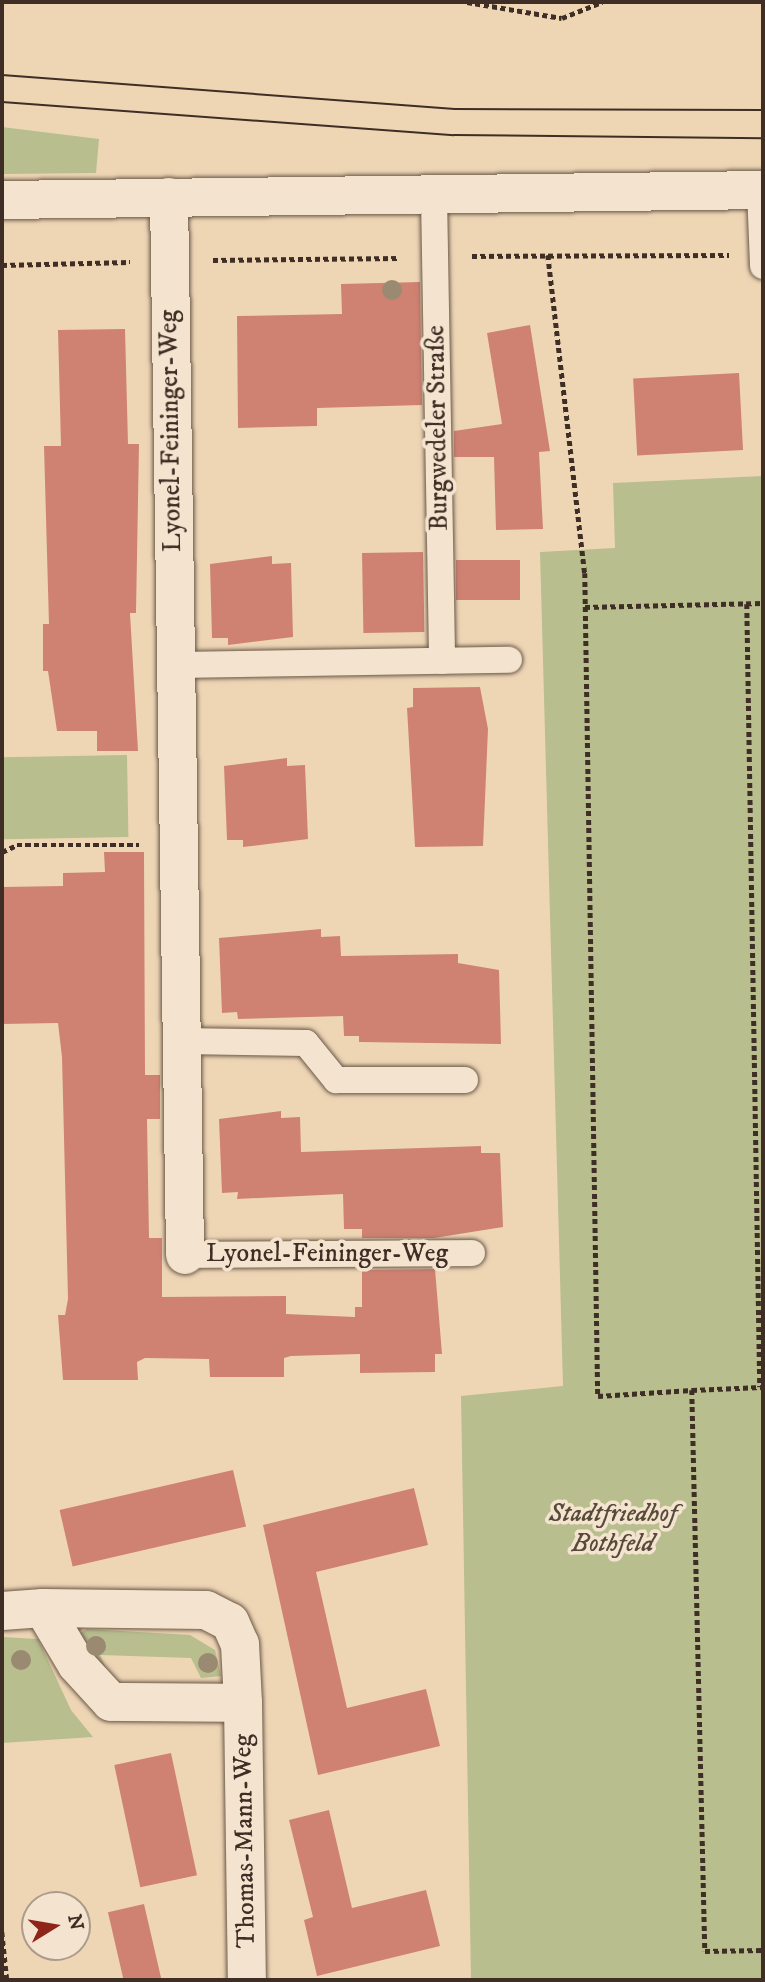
<!DOCTYPE html>
<meta charset="utf-8">
<style>
body{margin:0}
#map{position:relative;width:765px;height:1982px;overflow:hidden;background:#eed6b5;font-family:"IM FELL DW Pica",serif}
div>[style]{position:absolute}
.green>*{inset:0;background:#b8be8e;transform-origin:0 0}
.building>*{inset:0;background:#cf8272;transform-origin:0 0}
.path>*{height:4.5px;margin-top:-2.25px;transform-origin:0;background:repeating-linear-gradient(90deg,#3e2e25 0 5px,transparent 0 8.5px)}
.roads{filter:drop-shadow(0 0 2px #6a5849) drop-shadow(0 0 2px #6a5849)}
.lane>*{height:26px;margin:-13px;padding:0 13px;transform-origin:13px;border-radius:13px;background:#f4e4cf}
.street>*{height:38px;margin:-19px;padding:0 19px;transform-origin:19px;border-radius:19px;background:#f4e4cf}
.secondary>*{height:38px;margin:-19px;padding:0 19px;transform-origin:19px;border-radius:19px;background:#f4e4cf}
.tram>*{height:2px;margin:-1px;padding:0 1px;transform-origin:1px;border-radius:1px;background:#3e2e25}
.trees>*{width:20px;height:20px;margin:-10px;border-radius:50%;background:#9a8a71}
span{translate:-50% -50%;white-space:nowrap;text-align:center;line-height:1.15;-webkit-text-stroke:7px #f4e4cf;paint-order:stroke}
.street-label{font-size:26px;color:#3e2e25}
.park-label{font-size:26px;color:#564b3a;font-style:italic}
.frame{position:absolute;inset:0;border:4px solid #3e2e25;pointer-events:none}
.north{position:absolute;left:21px;top:1891px;width:70px;height:70px;box-sizing:border-box;background:#f4e4cf;border:2px solid #ab9b8b;border-radius:50%;rotate:79deg;font-size:19px;font-weight:700;line-height:28px;text-align:center;color:#3e2e25}
.north::after{content:'';display:block;margin:auto;width:24px;height:32px;background:#8f2418;clip-path:polygon(50% 0,100% 100%,50% 72%,0 100%)}
</style>
<div id="map">
<div class="green">
<div style="clip-path:polygon(2px 127px,99px 139px,96px 173px,2px 174px)"></div>
<div style="clip-path:polygon(763px 476px,763px 1980px,471px 1980px,461px 1396px,563px 1386px,540px 552px,615px 548px,613px 483px)"></div>
<div style="left:127px;top:755px;width:82px;height:125px;rotate:89deg"></div>
<div style="clip-path:polygon(87px 1629px,190px 1635px,215px 1650px,221px 1676px,201px 1678px,191px 1658px,100px 1655px,108px 1673px,77px 1635px)"></div>
<div style="clip-path:polygon(2px 1637px,38px 1639px,71px 1710px,93px 1737px,2px 1743px)"></div>
</div>
<div class="building">
<div style="clip-path:polygon(420px 282px,422px 405px,317px 408px,317px 426px,238px 428px,237px 316px,342px 314px,341px 284px)"></div>
<div style="clip-path:polygon(530px 325px,550px 451px,539px 452px,543px 529px,496px 530px,494px 457px,454px 457px,454px 431px,502px 424px,487px 333px)"></div>
<div style="clip-path:polygon(125px 329px,128px 444px,139px 444px,136px 613px,130px 613px,138px 751px,97px 751px,97px 731px,57px 731px,48px 671px,43px 671px,43px 624px,49px 624px,44px 446px,61px 446px,58px 330px)"></div>
<div style="left:739px;top:373px;width:77px;height:106px;rotate:87deg"></div>
<div style="left:423px;top:552px;width:80px;height:61px;rotate:89deg"></div>
<div style="clip-path:polygon(272px 556px,272px 564px,291px 563px,293px 637px,228px 645px,228px 638px,212px 638px,210px 564px)"></div>
<div style="left:520px;top:560px;width:40px;height:64px;rotate:90deg"></div>
<div style="clip-path:polygon(480px 687px,488px 729px,483px 846px,415px 847px,407px 708px,413px 707px,413px 688px)"></div>
<div style="clip-path:polygon(287px 758px,287px 766px,305px 765px,308px 839px,243px 847px,243px 840px,227px 840px,224px 766px)"></div>
<div style="clip-path:polygon(104px 852px,144px 852px,145px 1075px,160px 1075px,160px 1119px,147px 1119px,149px 1238px,162px 1238px,162px 1297px,286px 1296px,286px 1314px,355px 1317px,355px 1307px,362px 1307px,362px 1270px,435px 1269px,442px 1354px,435px 1354px,435px 1372px,360px 1373px,360px 1354px,291px 1356px,284px 1358px,284px 1377px,210px 1377px,209px 1359px,145px 1358px,137px 1362px,138px 1380px,63px 1380px,58px 1315px,65px 1315px,68px 1299px,62px 1057px,58px 1023px,2px 1024px,2px 887px,63px 886px,63px 873px,105px 872px)"></div>
<div style="clip-path:polygon(321px 929px,321px 937px,340px 936px,341px 956px,458px 954px,458px 963px,499px 970px,501px 1044px,359px 1042px,359px 1036px,344px 1036px,343px 1016px,238px 1019px,237px 1012px,222px 1013px,219px 938px)"></div>
<div style="clip-path:polygon(281px 1111px,281px 1118px,300px 1117px,301px 1152px,481px 1146px,481px 1153px,500px 1153px,503px 1227px,434px 1238px,362px 1238px,362px 1229px,344px 1229px,343px 1194px,237px 1199px,238px 1192px,222px 1193px,219px 1119px)"></div>
<div style="left:233px;top:1470px;width:58px;height:178px;rotate:77deg"></div>
<div style="clip-path:polygon(414px 1488px,428px 1545px,316px 1572px,347px 1708px,426px 1689px,440px 1746px,318px 1775px,263px 1525px)"></div>
<div style="left:171px;top:1753px;width:125px;height:58px;rotate:78deg"></div>
<div style="clip-path:polygon(329px 1810px,352px 1908px,426px 1890px,440px 1946px,317px 1976px,304px 1920px,313px 1917px,289px 1820px)"></div>
<div style="left:144px;top:1904px;width:78px;height:37px;rotate:77deg"></div>
</div>
<div class="path">
<div style="left:467px;top:2px;width:96px;rotate:9.6deg"></div>
<div style="left:562px;top:18px;width:43px;rotate:-21.8deg"></div>
<div style="left:548px;top:255px;width:320px;rotate:83.4deg"></div>
<div style="left:585px;top:573px;width:823px;rotate:89.1deg"></div>
<div style="left:598px;top:1396px;width:94px;rotate:-3.7deg"></div>
<div style="left:692px;top:1390px;width:561px;rotate:88.67deg"></div>
<div style="left:705px;top:1951px;width:58px;rotate:-1deg"></div>
<div style="left:472px;top:256px;width:257px;rotate:-0.2deg"></div>
<div style="left:213px;top:260px;width:187px;rotate:-0.6deg"></div>
<div style="left:2px;top:265px;width:128px;rotate:-1.3deg"></div>
<div style="left:747px;top:604px;width:783px;rotate:89.05deg"></div>
<div style="left:585px;top:607px;width:178px;rotate:-1.3deg"></div>
<div style="left:2px;top:852px;width:17px;rotate:-25deg"></div>
<div style="left:17px;top:845px;width:122px"></div>
<div style="left:692px;top:1390px;width:69px;rotate:-2.5deg"></div>
<div style="left:2px;top:1932px;width:48px;rotate:84.1deg"></div>
</div>
<div class="roads">
<div class="lane">
<div style="left:760px;top:190px;width:76px;rotate:87.7deg"></div>
<div style="left:434px;top:196px;width:465px;rotate:89deg"></div>
<div style="left:175px;top:665px;width:334px;rotate:-0.9deg"></div>
<div style="left:182px;top:1041px;width:124px;rotate:0.9deg"></div>
<div style="left:306px;top:1043px;width:48px;rotate:51deg"></div>
<div style="left:336px;top:1080px;width:129px"></div>
<div style="left:185px;top:1255px;width:287px;rotate:-0.4deg"></div>
</div>
<div class="street">
<div style="left:169px;top:197px;width:1058px;rotate:89.13deg"></div>
<div style="left:43px;top:1608px;width:163px;rotate:0.7deg"></div>
<div style="left:206px;top:1610px;width:27px;rotate:27deg"></div>
<div style="left:230px;top:1622px;width:24px;rotate:66deg"></div>
<div style="left:240px;top:1644px;width:59px;rotate:87.1deg"></div>
<div style="left:243px;top:1703px;width:277px;rotate:89.2deg"></div>
<div style="left:2px;top:1611px;width:41px;rotate:-4.2deg"></div>
<div style="left:43px;top:1608px;width:66px;rotate:59.2deg"></div>
<div style="left:77px;top:1665px;width:50px;rotate:47.4deg"></div>
<div style="left:111px;top:1702px;width:132px;rotate:0.4deg"></div>
</div>
<div class="secondary">
<div style="left:2px;top:200px;width:761px;rotate:-0.75deg"></div>
</div>
</div>
<div class="tram">
<div style="left:2px;top:75px;width:454px;rotate:4.3deg"></div>
<div style="left:455px;top:109px;width:308px;rotate:0.2deg"></div>
<div style="left:2px;top:102px;width:453px;rotate:4.2deg"></div>
<div style="left:454px;top:135px;width:309px;rotate:0.6deg"></div>
</div>
<div class="trees">
<div style="left:392px;top:290px"></div>
<div style="left:96px;top:1646px"></div>
<div style="left:21px;top:1660px"></div>
<div style="left:208px;top:1663px"></div>
</div>
<div class="street-label">
<span style="left:438px;top:428px;rotate:-91deg">Burgwedeler Straße</span>
<span style="left:171px;top:431px;rotate:-91deg">Lyonel-Feininger-Weg</span>
<span style="left:327px;top:1254px">Lyonel-Feininger-Weg</span>
<span style="left:245px;top:1841px;rotate:-91deg">Thomas-Mann-Weg</span>
</div>
<div class="park-label">
<span style="left:613px;top:1529px">Stadtfriedhof<br>Bothfeld</span>
</div>
<div class="frame"></div>
<div class="north">N</div>
</div>
